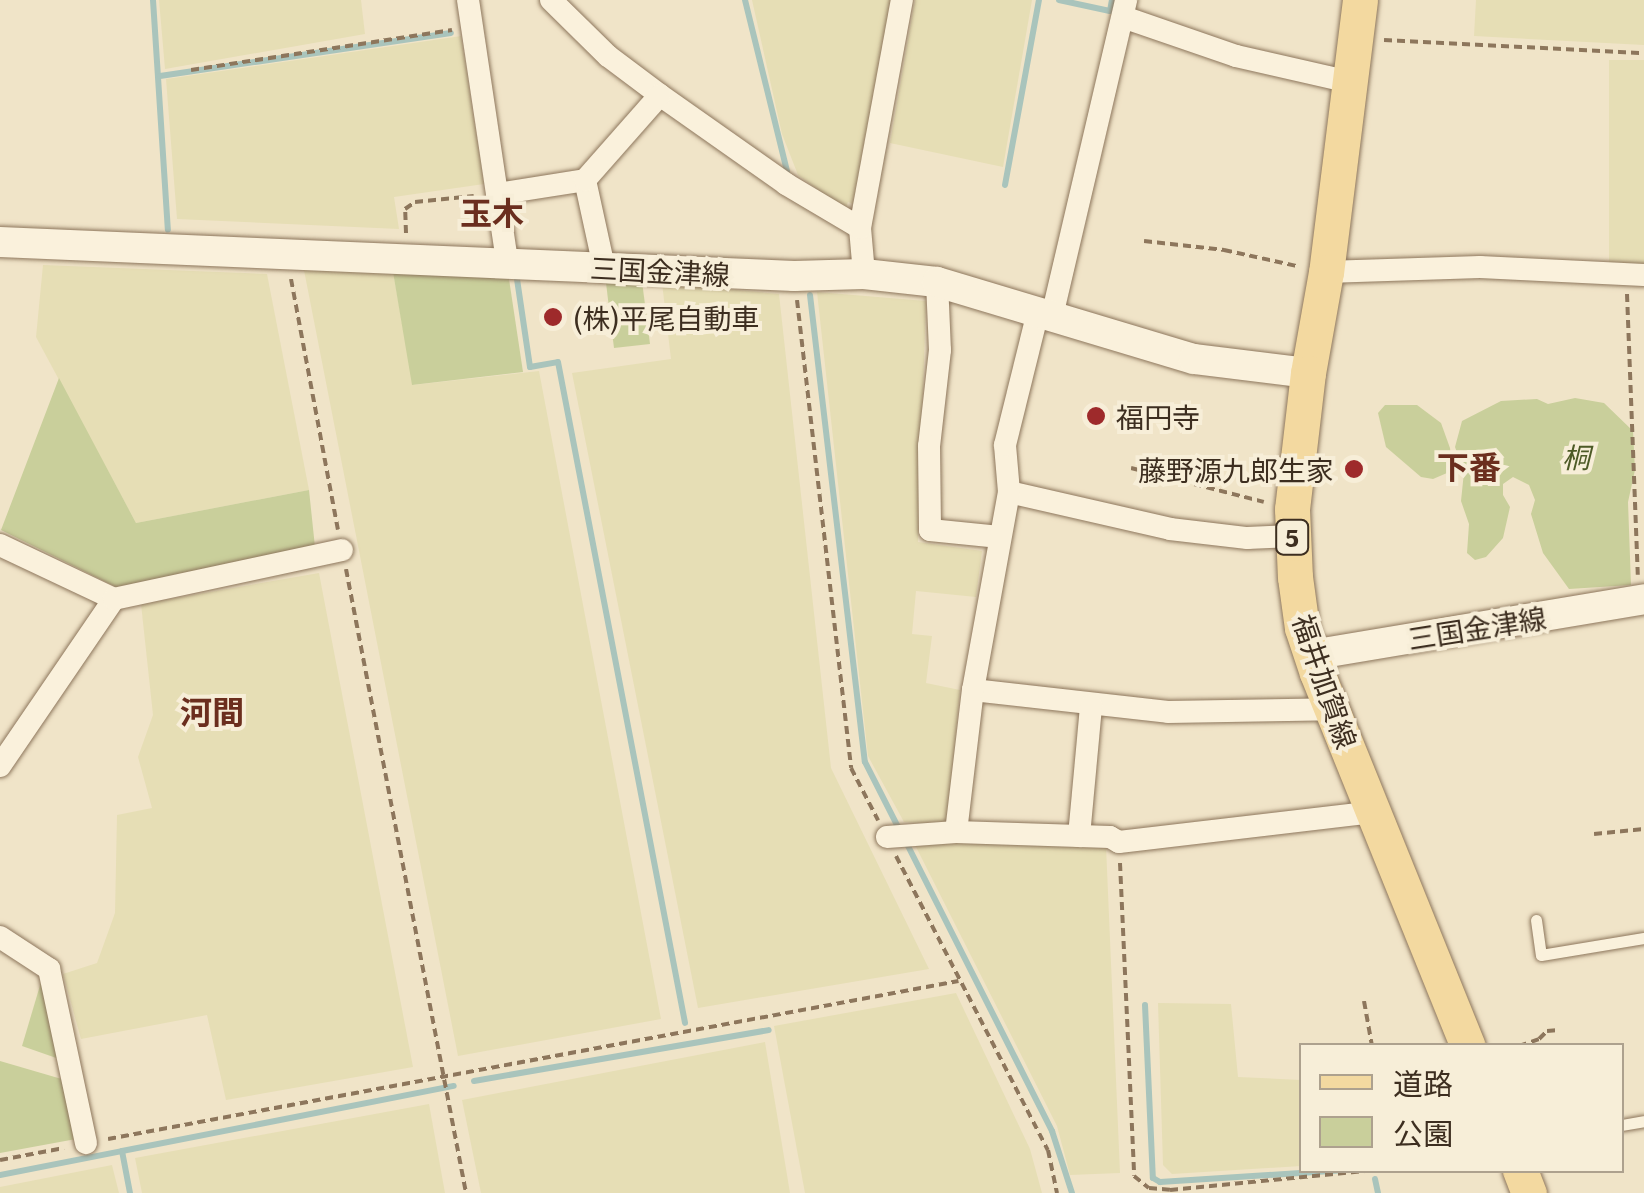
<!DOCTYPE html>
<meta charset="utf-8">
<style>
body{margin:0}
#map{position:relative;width:1644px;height:1193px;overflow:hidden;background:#f0e4c8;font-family:Literata,"Noto Sans JP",serif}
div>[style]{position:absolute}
.farmland>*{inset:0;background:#e6deb5;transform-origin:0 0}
.green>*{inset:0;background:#c9cf9b}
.stream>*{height:6px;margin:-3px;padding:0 3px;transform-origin:3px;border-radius:3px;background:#a9c4bc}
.path>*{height:4px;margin-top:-2px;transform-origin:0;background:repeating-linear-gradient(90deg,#8d765c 0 8px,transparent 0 13px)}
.roads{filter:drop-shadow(0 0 2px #8d765c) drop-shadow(0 0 2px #8d765c)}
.service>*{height:11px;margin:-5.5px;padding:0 5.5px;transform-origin:5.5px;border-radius:5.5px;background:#faf1dc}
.minor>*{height:22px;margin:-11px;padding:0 11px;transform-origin:11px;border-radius:11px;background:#faf1dc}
.secondary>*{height:30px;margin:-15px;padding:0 15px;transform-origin:15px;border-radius:15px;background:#faf1dc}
.primary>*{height:35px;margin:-17.5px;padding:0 17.5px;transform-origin:17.5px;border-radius:17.5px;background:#f3d9a0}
.dots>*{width:28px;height:28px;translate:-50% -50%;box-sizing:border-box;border:5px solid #f7eed8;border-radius:50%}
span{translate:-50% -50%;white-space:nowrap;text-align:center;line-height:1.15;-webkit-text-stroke:8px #f7eed8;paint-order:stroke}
.shield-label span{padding:2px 8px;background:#f7eed8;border:2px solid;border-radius:8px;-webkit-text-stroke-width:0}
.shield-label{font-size:25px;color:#3d2e20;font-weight:700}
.street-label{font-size:28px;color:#3d2e20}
.poi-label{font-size:28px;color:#3d2e20}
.left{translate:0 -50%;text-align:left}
.right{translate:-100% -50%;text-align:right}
.park-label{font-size:28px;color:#4d5a26;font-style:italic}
.quarter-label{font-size:32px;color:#6b2e1e;font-weight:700}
.legend{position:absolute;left:1299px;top:1043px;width:325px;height:130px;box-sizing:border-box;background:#f7eed8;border:2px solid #ada18e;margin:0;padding:12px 18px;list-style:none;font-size:30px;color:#3d2e20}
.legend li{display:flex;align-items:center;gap:20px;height:50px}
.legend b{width:50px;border:2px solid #ada18e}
</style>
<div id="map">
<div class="farmland">
<div style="clip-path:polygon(159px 0,361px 0,365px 34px,165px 69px)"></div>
<div style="clip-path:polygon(752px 0,892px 0,855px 205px,848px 202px,845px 210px,798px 175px,782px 134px)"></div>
<div style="clip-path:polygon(915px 0,1032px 0,1003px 167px,890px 143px)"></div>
<div style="clip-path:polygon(1476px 0,1644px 0,1644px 45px,1474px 36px)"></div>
<div style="clip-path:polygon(461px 36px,484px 184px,394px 197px,399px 229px,177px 219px,166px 79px)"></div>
<div style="left:1609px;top:60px;width:35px;height:205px"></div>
<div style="clip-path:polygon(302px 260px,392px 266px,413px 385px,539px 371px,661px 1019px,458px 1056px)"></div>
<div style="clip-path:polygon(43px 265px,267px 274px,309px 490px,136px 523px,36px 337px)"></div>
<div style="clip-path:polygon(662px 283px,779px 294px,831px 768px,929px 969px,698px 1008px,572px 373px,671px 359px)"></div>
<div style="clip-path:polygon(817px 292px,926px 301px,918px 542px,982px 551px,976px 597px,916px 591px,912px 634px,932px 636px,926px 683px,960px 690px,947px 825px,904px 822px,868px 756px)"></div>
<div style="clip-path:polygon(319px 573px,413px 1067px,226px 1100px,207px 1015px,81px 1039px,63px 974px,97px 963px,115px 913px,117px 815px,152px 808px,138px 757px,153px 715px,141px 604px)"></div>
<div style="clip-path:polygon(913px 841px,1106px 846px,1120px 1173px,1070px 1175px,1057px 1126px)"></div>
<div style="clip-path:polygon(956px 993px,1030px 1149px,1042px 1193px,805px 1193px,774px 1026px)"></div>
<div style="clip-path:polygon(1158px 1003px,1231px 1004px,1238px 1077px,1301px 1080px,1301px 1166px,1172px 1174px,1163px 1165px)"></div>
<div style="clip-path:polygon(765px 1042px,790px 1193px,481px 1193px,462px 1100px)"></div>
<div style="clip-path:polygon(429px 1104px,445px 1193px,142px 1193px,135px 1158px)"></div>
<div style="clip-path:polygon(112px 1165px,119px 1193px,0 1193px,0 1187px)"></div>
</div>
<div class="green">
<div style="clip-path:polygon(392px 266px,509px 279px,523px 372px,412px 385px)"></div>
<div style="clip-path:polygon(605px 275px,642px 281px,650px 344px,614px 348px)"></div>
<div style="clip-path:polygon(59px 378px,136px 523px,309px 490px,315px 547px,116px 587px,1px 530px)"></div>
<div style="clip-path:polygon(1575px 398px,1604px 403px,1633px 431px,1635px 470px,1628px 502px,1631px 585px,1569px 589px,1543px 553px,1531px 514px,1535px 500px,1529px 485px,1513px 477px,1503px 484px,1503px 495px,1510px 507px,1503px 538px,1486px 557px,1475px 560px,1467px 553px,1469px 524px,1461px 501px,1464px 472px,1455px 447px,1462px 421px,1501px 401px,1537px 399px,1548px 404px)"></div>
<div style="clip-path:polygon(1385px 405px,1417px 405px,1441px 423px,1450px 448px,1452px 463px,1447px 473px,1433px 479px,1421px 477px,1386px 447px,1378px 413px)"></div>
<div style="clip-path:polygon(44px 972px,62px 1060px,22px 1046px)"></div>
<div style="clip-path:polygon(0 1061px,65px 1080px,76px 1139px,0 1153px)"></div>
</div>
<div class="stream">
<div style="left:153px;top:0;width:230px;rotate:86.3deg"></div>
<div style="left:745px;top:0;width:176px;rotate:76.2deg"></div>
<div style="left:1059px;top:0;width:52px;rotate:12.2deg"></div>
<div style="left:1110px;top:11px;width:11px;rotate:-80deg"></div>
<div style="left:160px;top:76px;width:294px;rotate:-8.4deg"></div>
<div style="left:1005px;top:185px;width:188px;rotate:-79.6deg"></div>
<div style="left:517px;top:279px;width:89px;rotate:81.6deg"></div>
<div style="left:530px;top:367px;width:28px;rotate:-10deg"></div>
<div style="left:558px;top:362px;width:673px;rotate:79.12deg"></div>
<div style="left:810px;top:295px;width:470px;rotate:83.3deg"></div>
<div style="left:865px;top:762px;width:77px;rotate:63.1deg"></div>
<div style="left:906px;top:842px;width:324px;rotate:63.2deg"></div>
<div style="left:1052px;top:1131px;width:65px;rotate:72.1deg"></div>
<div style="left:1145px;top:1005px;width:173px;rotate:87.4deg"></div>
<div style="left:1153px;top:1178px;width:8px;rotate:30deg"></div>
<div style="left:1160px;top:1182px;width:186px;rotate:-3.7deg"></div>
<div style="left:474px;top:1081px;width:299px;rotate:-9.8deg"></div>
<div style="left:122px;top:1151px;width:338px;rotate:-11.1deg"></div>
<div style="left:0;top:1175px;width:124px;rotate:-11.1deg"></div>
<div style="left:122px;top:1151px;width:43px;rotate:79.2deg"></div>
<div style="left:1375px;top:1179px;width:14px;rotate:78deg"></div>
</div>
<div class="path">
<div style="left:1384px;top:40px;width:260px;rotate:2.9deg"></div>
<div style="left:191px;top:70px;width:264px;rotate:-8.7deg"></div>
<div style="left:406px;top:233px;width:24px;rotate:-92deg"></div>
<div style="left:405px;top:209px;width:12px;rotate:-35deg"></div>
<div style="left:415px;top:202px;width:59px;rotate:-5.8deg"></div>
<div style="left:1144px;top:241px;width:81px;rotate:6.4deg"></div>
<div style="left:1224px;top:250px;width:75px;rotate:12.4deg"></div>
<div style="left:291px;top:279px;width:255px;rotate:79.4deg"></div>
<div style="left:1627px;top:294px;width:281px;rotate:87.8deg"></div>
<div style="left:797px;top:300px;width:471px;rotate:83.4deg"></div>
<div style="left:851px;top:768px;width:59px;rotate:62.6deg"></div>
<div style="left:1131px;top:468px;width:137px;rotate:14.3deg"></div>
<div style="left:346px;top:569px;width:635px;rotate:79.11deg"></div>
<div style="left:1594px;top:834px;width:50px;rotate:-5.7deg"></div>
<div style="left:896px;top:856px;width:331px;rotate:62.7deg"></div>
<div style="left:1048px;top:1150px;width:44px;rotate:78.2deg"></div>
<div style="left:1120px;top:863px;width:313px;rotate:87.4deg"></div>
<div style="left:1134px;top:1176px;width:19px;rotate:39deg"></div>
<div style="left:1149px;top:1188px;width:21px;rotate:5deg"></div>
<div style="left:1170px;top:1190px;width:206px;rotate:-5.6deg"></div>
<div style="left:1364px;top:1001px;width:46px;rotate:79.9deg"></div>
<div style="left:1519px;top:1046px;width:21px;rotate:-19deg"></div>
<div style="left:1539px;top:1039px;width:11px;rotate:-45deg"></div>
<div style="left:1547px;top:1031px;width:12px;rotate:-5deg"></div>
<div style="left:108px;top:1139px;width:865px;rotate:-10.53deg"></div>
<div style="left:0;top:1160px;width:65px;rotate:-10.6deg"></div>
</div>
<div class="roads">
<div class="service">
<div style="left:1536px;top:920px;width:35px;rotate:82deg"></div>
<div style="left:1541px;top:955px;width:104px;rotate:-9.4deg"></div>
<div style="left:1622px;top:1125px;width:22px;rotate:-10deg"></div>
</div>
<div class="minor">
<div style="left:468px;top:0;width:264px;rotate:81.5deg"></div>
<div style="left:551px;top:0;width:80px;rotate:44.5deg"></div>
<div style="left:608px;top:56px;width:65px;rotate:36.9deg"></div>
<div style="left:660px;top:95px;width:154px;rotate:35.2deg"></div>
<div style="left:786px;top:184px;width:86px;rotate:30.7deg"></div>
<div style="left:860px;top:228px;width:46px;rotate:85deg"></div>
<div style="left:1123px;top:17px;width:120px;rotate:19deg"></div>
<div style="left:1236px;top:56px;width:117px;rotate:12.8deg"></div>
<div style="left:585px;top:180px;width:89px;rotate:77.7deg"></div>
<div style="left:497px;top:194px;width:89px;rotate:-9deg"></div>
<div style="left:585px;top:180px;width:113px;rotate:-48.6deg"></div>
<div style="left:860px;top:228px;width:232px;rotate:-79.6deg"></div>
<div style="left:1326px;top:272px;width:154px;rotate:-1.9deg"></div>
<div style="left:1480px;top:267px;width:164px;rotate:2.8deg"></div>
<div style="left:937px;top:282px;width:68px;rotate:87.5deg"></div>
<div style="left:940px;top:350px;width:97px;rotate:96.5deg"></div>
<div style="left:929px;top:446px;width:84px;rotate:89.3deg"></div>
<div style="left:930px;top:530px;width:70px;rotate:5.7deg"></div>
<div style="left:1052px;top:316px;width:325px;rotate:-76.8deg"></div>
<div style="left:1009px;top:492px;width:165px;rotate:12.9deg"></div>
<div style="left:1170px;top:529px;width:78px;rotate:6.7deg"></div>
<div style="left:1247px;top:538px;width:45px;rotate:-2.5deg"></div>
<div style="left:0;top:545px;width:126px;rotate:25.3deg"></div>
<div style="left:973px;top:690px;width:196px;rotate:6.4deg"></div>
<div style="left:1168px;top:712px;width:164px;rotate:-1deg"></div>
<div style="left:0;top:766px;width:202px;rotate:-55.7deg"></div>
<div style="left:114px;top:599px;width:233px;rotate:-12.1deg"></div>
<div style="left:956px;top:832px;width:143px;rotate:-83.2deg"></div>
<div style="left:973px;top:690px;width:201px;rotate:-79.7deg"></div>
<div style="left:1009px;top:492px;width:47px;rotate:-94.9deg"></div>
<div style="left:1005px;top:445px;width:137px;rotate:-76.1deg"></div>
<div style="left:1079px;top:836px;width:131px;rotate:-84.7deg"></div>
<div style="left:887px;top:837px;width:69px;rotate:-4.1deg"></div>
<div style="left:956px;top:832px;width:154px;rotate:1.9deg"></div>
<div style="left:1110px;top:837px;width:10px;rotate:29deg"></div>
<div style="left:1119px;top:842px;width:258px;rotate:-6.7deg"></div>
<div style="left:0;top:937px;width:59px;rotate:33.1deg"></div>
<div style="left:49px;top:969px;width:178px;rotate:78deg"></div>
</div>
<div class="secondary">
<div style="left:0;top:242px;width:795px;rotate:2.45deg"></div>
<div style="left:794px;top:276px;width:70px;rotate:-1.6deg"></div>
<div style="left:864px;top:274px;width:73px;rotate:6.3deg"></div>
<div style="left:937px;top:282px;width:268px;rotate:16.7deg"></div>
<div style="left:1194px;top:359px;width:115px;rotate:7deg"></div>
<div style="left:1311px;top:655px;width:338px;rotate:-9.5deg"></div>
</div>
<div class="primary">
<div style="left:1360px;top:0;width:274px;rotate:97.1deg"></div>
<div style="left:1326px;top:272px;width:103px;rotate:100.1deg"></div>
<div style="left:1308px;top:373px;width:137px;rotate:96.7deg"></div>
<div style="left:1292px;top:509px;width:68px;rotate:87.5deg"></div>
<div style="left:1295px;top:577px;width:51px;rotate:82.2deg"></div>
<div style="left:1302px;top:628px;width:47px;rotate:71.6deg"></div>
<div style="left:1317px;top:673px;width:402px;rotate:68deg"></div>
<div style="left:1520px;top:1170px;width:25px;rotate:69deg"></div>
</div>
</div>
<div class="dots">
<div style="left:553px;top:317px;background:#9e2a2b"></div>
<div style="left:1096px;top:416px;background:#9e2a2b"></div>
<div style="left:1354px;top:469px;background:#9e2a2b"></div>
</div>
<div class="shield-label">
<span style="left:1292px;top:537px">5</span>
</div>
<div class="street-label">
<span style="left:660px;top:270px;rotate:3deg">三国金津線</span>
<span style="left:1477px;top:627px;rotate:-9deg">三国金津線</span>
<span style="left:1326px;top:681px;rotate:71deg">福井加賀線</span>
</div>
<div class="poi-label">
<span class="left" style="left:573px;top:317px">(株)平尾自動車</span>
<span class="left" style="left:1116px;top:416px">福円寺</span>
<span class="right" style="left:1334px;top:469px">藤野源九郎生家</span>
</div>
<div class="park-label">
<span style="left:1576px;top:456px">桐</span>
</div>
<div class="quarter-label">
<span style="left:492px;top:211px">玉木</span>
<span style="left:1469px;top:465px">下番</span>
<span style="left:212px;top:710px">河間</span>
</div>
<ul class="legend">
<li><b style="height:12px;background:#f3d9a0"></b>道路</li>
<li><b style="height:28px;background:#c9cf9b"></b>公園</li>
</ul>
</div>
